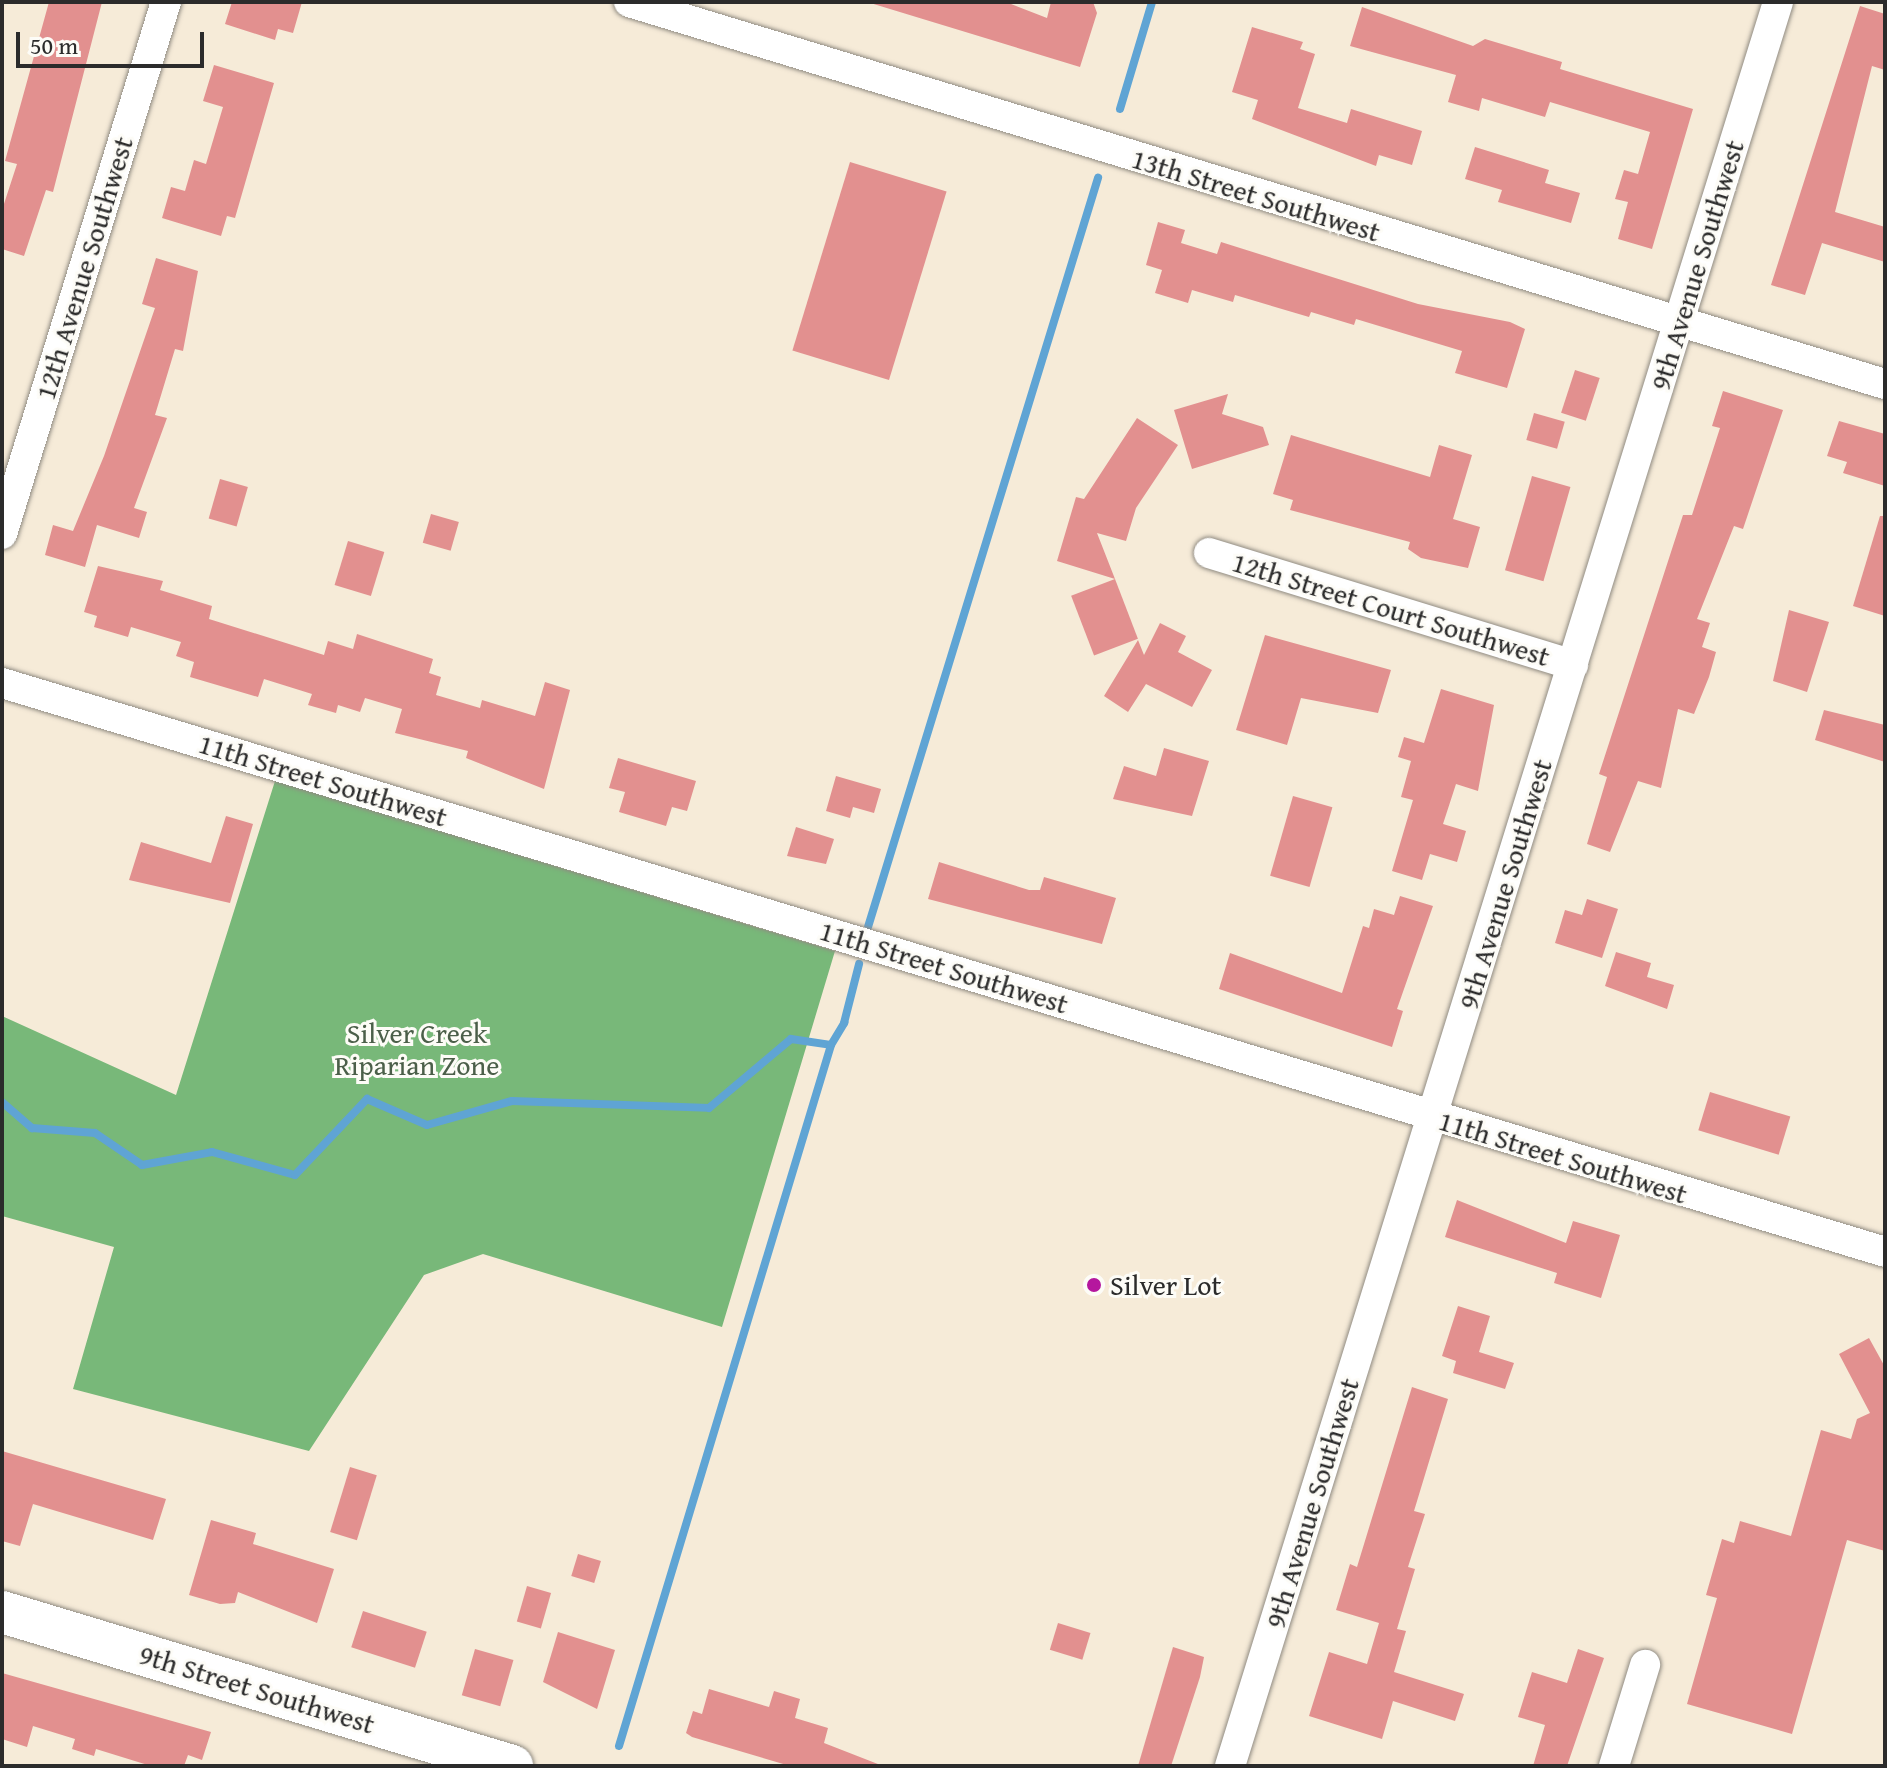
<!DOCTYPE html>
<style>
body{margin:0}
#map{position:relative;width:1887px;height:1768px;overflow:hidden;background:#f6ebd8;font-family:"Gentium Book Plus",serif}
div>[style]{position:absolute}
.forest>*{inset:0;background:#78b879}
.stream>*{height:8px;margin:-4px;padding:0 4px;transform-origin:4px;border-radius:4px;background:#5fa4d4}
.building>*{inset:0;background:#e2908f;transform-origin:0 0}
.roads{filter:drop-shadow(0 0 2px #908b82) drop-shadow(0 0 2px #908b82)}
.street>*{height:30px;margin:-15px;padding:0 15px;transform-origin:15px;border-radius:15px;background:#fff}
.secondary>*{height:42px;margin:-21px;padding:0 21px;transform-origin:21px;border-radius:21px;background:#fff}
.dots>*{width:22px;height:22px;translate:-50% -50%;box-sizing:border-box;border:4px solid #fdfcf7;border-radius:50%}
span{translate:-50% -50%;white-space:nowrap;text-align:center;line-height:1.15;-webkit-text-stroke:6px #fdfcf7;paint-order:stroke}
.street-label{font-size:28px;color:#2b2b2b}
.park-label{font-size:28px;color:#4b5f49}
.poi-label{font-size:28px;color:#2b2b2b}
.left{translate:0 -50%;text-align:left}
.frame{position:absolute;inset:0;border:4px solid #2b2b2b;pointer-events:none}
.scale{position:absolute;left:16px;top:32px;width:188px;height:36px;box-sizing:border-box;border:4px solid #2b2b2b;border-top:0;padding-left:10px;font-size:24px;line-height:28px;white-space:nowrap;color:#2b2b2b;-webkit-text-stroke:6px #fdfcf7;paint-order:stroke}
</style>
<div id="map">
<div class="forest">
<div style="clip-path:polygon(275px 781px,835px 951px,722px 1327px,483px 1254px,424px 1275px,309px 1451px,73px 1389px,114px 1247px,2px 1216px,2px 1016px,176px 1095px)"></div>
</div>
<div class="stream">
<div style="left:1120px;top:109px;width:112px;rotate:-73.3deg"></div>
<div style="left:868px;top:927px;width:784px;rotate:-72.93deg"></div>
<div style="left:2px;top:1102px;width:40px;rotate:41deg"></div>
<div style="left:32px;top:1128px;width:63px;rotate:4.5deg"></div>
<div style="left:95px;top:1133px;width:57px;rotate:34.2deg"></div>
<div style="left:142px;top:1165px;width:71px;rotate:-10.5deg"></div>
<div style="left:212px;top:1152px;width:86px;rotate:15.5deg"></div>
<div style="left:295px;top:1175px;width:105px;rotate:-46.5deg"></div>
<div style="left:367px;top:1099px;width:65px;rotate:23.4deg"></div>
<div style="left:427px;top:1125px;width:88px;rotate:-15.8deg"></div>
<div style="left:512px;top:1101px;width:197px;rotate:2deg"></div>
<div style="left:709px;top:1108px;width:107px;rotate:-40.1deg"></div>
<div style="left:791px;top:1039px;width:40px;rotate:8.5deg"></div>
<div style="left:831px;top:1045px;width:26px;rotate:-59deg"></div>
<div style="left:844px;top:1023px;width:61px;rotate:-75.7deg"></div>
<div style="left:619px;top:1746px;width:732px;rotate:-73.17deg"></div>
</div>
<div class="building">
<div style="clip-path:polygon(49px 2px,102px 2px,53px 192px,46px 190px,24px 256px,2px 249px,2px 210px,17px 164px,5px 161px)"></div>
<div style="clip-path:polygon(232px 2px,302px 2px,293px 33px,278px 29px,275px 40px,225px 24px)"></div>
<div style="clip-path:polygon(867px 2px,1006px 2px,1047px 18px,1051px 2px,1093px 2px,1097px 13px,1080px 67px)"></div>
<div style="clip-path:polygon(1860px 6px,1885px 14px,1885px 70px,1872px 66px,1835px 212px,1885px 227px,1885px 262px,1822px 243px,1805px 295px,1771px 285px)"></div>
<div style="clip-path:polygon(1362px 7px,1473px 46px,1485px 39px,1562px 62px,1560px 69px,1693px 109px,1652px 249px,1618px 239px,1628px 202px,1615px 199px,1624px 170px,1638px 174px,1650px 132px,1550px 102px,1545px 117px,1482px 98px,1479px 111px,1448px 102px,1456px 75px,1350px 46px)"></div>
<div style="clip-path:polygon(1252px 27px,1303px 42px,1300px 49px,1315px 54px,1298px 108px,1347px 123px,1351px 109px,1422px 131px,1412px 165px,1379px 155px,1376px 166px,1252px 119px,1258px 100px,1232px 92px)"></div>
<div style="clip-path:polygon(214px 65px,274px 83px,235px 218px,227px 216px,221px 236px,162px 218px,171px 187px,185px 191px,194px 160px,206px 164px,223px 107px,203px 101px)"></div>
<div style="clip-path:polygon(1475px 147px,1549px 170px,1545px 183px,1580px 193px,1571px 223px,1498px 202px,1502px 190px,1465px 179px)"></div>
<div style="left:850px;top:162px;width:101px;height:197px;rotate:17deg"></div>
<div style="clip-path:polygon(1158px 222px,1185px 230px,1181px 243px,1217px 254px,1221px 242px,1418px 304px,1510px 322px,1525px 329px,1507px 388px,1455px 373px,1462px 351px,1356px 319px,1354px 325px,1311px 312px,1309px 317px,1235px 295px,1233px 302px,1192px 290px,1188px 303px,1155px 293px,1162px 270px,1146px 265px)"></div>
<div style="clip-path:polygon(156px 258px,198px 271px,183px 351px,175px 349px,155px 415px,167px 418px,134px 508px,147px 512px,139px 538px,97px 525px,85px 567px,45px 555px,53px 525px,73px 531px,104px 456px,155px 308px,142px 304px)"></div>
<div style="left:1575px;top:370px;width:26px;height:45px;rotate:18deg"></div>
<div style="clip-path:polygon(1723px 391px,1783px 410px,1743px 529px,1734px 526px,1697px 619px,1710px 623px,1702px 647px,1716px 652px,1709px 677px,1694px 714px,1678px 709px,1661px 788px,1638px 781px,1610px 852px,1587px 844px,1607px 777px,1599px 774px,1683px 515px,1692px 515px,1720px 428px,1712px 426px)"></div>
<div style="clip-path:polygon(1228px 394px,1222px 414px,1263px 427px,1269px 445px,1192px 469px,1174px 410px)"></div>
<div style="left:1534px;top:413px;width:32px;height:28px;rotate:16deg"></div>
<div style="clip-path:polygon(1137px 418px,1178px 445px,1136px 508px,1126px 541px,1097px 533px,1115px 579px,1057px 561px,1076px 497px,1084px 499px)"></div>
<div style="clip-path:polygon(1839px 421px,1885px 434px,1885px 486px,1843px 473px,1847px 462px,1827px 456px)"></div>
<div style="clip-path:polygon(1291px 435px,1430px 477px,1439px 445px,1472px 455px,1453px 519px,1480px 527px,1468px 568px,1421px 558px,1408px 549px,1410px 542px,1290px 510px,1293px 500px,1273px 494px)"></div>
<div style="left:1532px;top:476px;width:40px;height:98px;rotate:16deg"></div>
<div style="left:220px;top:479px;width:29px;height:41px;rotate:16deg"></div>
<div style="left:431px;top:514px;width:29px;height:30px;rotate:16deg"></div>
<div style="clip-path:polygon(1880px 516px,1885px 516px,1885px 616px,1853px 606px)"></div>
<div style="left:348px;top:541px;width:38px;height:46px;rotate:17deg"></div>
<div style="clip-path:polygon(98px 566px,163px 581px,160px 590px,212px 606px,209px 619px,324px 655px,328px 641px,353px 649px,357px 634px,433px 659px,429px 673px,441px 677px,436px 695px,480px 708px,482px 700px,535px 716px,545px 682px,570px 690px,544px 789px,466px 758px,468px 751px,395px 733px,402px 709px,365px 698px,360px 712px,338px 705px,336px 713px,308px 705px,312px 694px,264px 679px,258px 697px,190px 677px,194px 662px,176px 656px,181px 642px,131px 627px,128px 637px,94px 627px,97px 616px,84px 612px)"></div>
<div style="left:1115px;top:579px;width:64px;height:47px;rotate:69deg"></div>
<div style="clip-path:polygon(1789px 610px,1829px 622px,1807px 692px,1773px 681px)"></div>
<div style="clip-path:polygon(1160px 623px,1186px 636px,1178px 652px,1212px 670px,1192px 707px,1146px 684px,1128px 712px,1104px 696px,1138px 640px,1144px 655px)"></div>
<div style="clip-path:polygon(1265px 635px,1391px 670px,1378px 713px,1301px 698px,1287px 745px,1236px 730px)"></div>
<div style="clip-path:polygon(1441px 689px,1494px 705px,1478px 791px,1456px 784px,1443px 824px,1466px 831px,1457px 862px,1430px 854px,1422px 880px,1392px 871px,1413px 800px,1401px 797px,1411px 761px,1398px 757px,1404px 737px,1424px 743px)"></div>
<div style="clip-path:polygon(1824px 710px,1885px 725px,1885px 762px,1815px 740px)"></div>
<div style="clip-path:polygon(1164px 748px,1209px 761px,1192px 816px,1113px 799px,1124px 766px,1156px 776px)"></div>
<div style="clip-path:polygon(618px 758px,696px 781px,687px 811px,672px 807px,666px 826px,619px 812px,625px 792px,609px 788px)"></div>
<div style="clip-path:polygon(836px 776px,881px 789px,874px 813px,853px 807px,850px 818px,826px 811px)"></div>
<div style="left:1293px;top:796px;width:41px;height:83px;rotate:16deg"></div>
<div style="clip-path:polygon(226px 816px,253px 824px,230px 903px,129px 880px,141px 842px,211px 863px)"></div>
<div style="clip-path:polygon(796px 827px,834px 839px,826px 864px,787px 856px)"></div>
<div style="clip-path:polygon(939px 862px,1029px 890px,1040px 890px,1044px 877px,1116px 898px,1102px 944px,928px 899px)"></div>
<div style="clip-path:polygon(1400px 896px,1433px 906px,1397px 1009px,1403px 1011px,1392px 1047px,1219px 989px,1230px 953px,1342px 993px,1363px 926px,1369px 928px,1374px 909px,1394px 915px)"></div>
<div style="clip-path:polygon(1587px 899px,1618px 909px,1602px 958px,1555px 943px,1565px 910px,1582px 915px)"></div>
<div style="clip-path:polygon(1616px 952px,1651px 963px,1647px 977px,1674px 985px,1667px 1009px,1605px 986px)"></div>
<div style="left:1710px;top:1092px;width:84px;height:40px;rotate:17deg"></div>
<div style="clip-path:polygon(1457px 1200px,1566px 1243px,1573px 1221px,1620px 1235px,1601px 1298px,1554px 1283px,1557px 1273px,1445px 1237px)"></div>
<div style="clip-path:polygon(1458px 1306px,1490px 1316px,1479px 1352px,1514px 1363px,1505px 1389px,1453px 1373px,1456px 1361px,1442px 1356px)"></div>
<div style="clip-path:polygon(1869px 1338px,1885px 1367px,1885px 1551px,1847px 1540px,1792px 1734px,1687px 1704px,1717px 1598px,1706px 1595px,1722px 1539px,1734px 1543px,1740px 1521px,1791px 1536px,1821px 1430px,1851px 1439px,1857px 1419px,1870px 1413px,1839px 1354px)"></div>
<div style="clip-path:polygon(1412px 1387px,1448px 1399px,1414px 1511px,1425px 1514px,1408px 1567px,1415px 1569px,1397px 1629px,1406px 1631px,1394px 1672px,1464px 1694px,1455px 1721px,1393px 1701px,1382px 1739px,1309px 1716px,1329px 1652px,1367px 1664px,1379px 1623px,1336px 1610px,1350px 1564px,1357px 1567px)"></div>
<div style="clip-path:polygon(2px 1451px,166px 1499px,153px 1540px,33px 1504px,20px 1546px,2px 1541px)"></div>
<div style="left:350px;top:1467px;width:28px;height:68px;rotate:17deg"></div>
<div style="clip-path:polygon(211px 1520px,256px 1533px,253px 1544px,334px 1569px,317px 1623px,238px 1592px,235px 1603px,220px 1604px,189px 1595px)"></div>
<div style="left:578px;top:1554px;width:24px;height:23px;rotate:17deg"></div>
<div style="left:527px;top:1586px;width:25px;height:37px;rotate:16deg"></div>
<div style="left:363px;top:1611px;width:67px;height:38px;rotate:18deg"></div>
<div style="left:1058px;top:1623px;width:34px;height:28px;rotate:17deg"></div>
<div style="clip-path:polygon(558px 1632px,615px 1650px,597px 1709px,543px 1682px)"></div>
<div style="clip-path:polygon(1173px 1647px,1204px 1657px,1200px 1677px,1171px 1766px,1138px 1766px)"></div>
<div style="left:475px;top:1649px;width:40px;height:48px;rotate:16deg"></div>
<div style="clip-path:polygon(1578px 1649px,1604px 1658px,1567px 1766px,1533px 1766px,1545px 1725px,1518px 1717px,1532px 1672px,1567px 1683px)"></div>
<div style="clip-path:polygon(2px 1673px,211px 1732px,202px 1760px,188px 1755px,184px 1766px,151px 1766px,96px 1749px,94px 1756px,72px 1749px,75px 1739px,33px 1726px,27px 1747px,2px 1739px)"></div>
<div style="clip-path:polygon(709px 1689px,769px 1707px,774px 1691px,800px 1699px,795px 1718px,828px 1728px,824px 1743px,883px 1766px,790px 1766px,692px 1737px,686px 1733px,693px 1711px,702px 1714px)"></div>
</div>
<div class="roads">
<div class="street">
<div style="left:629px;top:2px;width:1313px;rotate:16.92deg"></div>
<div style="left:2px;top:534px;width:557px;rotate:-72.87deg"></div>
<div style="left:1209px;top:553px;width:381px;rotate:17.1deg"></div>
<div style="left:2px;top:683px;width:1967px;rotate:16.81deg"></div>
<div style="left:1230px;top:1766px;width:1847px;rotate:-72.74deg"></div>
<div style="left:1614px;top:1766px;width:106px;rotate:-72.9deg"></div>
</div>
<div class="secondary">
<div style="left:2px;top:1612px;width:533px;rotate:16.8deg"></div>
</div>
</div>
<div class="dots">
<div style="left:1094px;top:1285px;background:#b5179e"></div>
</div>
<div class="street-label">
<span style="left:1256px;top:195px;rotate:17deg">13th Street Southwest</span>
<span style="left:1697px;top:265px;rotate:-73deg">9th Avenue Southwest</span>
<span style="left:84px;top:268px;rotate:-73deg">12th Avenue Southwest</span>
<span style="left:1391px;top:609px;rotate:17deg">12th Street Court Southwest</span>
<span style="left:323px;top:780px;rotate:17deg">11th Street Southwest</span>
<span style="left:1505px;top:884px;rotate:-73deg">9th Avenue Southwest</span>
<span style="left:944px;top:967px;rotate:17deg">11th Street Southwest</span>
<span style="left:1563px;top:1157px;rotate:17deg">11th Street Southwest</span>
<span style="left:1312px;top:1503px;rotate:-73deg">9th Avenue Southwest</span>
<span style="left:257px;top:1689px;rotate:17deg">9th Street Southwest</span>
</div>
<div class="park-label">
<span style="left:417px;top:1049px">Silver Creek<br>Riparian Zone</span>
</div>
<div class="poi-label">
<span class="left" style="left:1110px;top:1285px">Silver Lot</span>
</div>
<div class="frame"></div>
<div class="scale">50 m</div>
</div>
